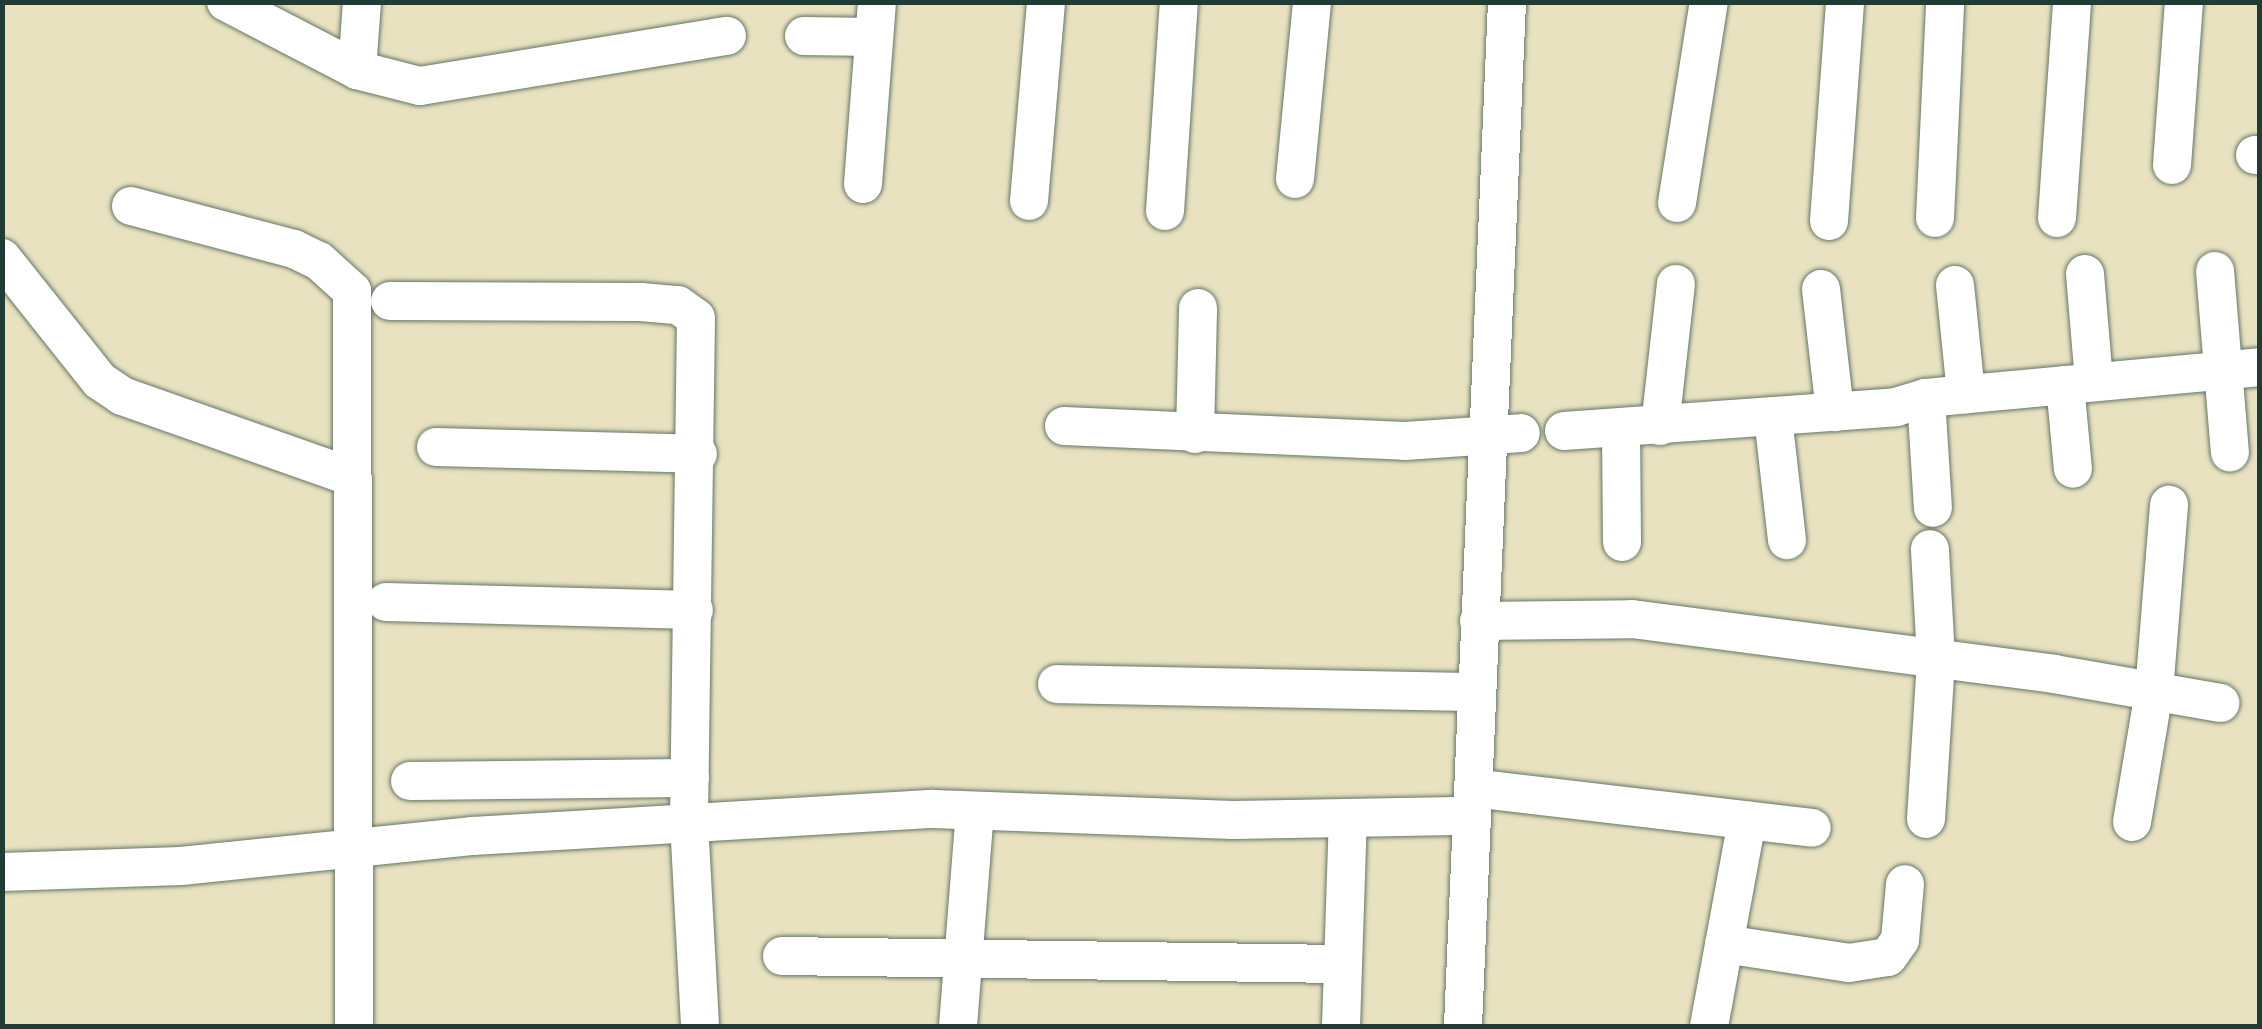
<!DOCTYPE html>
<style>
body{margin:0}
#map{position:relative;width:2262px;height:1029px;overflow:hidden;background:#e8e2c1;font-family:"IM FELL Double Pica",serif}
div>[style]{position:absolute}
.roads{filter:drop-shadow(0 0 2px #657765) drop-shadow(0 0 2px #657765)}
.minor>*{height:38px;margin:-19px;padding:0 19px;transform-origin:19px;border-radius:19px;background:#fff}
span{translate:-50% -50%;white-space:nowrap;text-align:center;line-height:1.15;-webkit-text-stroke:8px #fdfcf7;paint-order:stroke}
.frame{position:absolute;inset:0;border:5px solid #1f3d34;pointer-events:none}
</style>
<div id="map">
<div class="roads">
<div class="minor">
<div style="left:226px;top:2px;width:148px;rotate:27.4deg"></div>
<div style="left:357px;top:70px;width:65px;rotate:14.3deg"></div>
<div style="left:420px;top:86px;width:311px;rotate:-9.3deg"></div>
<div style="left:804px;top:36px;width:70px;rotate:0.8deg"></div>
<div style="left:357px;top:70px;width:68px;rotate:-85.8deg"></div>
<div style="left:2255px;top:155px;width:5px"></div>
<div style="left:2172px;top:165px;width:163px;rotate:-85.8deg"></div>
<div style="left:1295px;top:179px;width:178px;rotate:-84.5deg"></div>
<div style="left:863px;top:184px;width:183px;rotate:-85.6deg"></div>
<div style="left:1029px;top:201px;width:200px;rotate:-85.1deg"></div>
<div style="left:1677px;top:203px;width:204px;rotate:-81deg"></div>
<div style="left:131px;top:206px;width:169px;rotate:14.8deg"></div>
<div style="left:294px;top:249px;width:28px;rotate:26deg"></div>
<div style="left:319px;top:261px;width:45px;rotate:42.3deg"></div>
<div style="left:352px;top:291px;width:735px;rotate:89.84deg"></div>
<div style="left:1165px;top:211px;width:209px;rotate:-86.2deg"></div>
<div style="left:1935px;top:218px;width:216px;rotate:-87.3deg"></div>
<div style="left:2057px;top:218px;width:217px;rotate:-86deg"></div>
<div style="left:1829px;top:221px;width:220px;rotate:-85.8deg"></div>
<div style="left:2px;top:258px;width:157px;rotate:51.5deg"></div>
<div style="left:100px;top:381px;width:27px;rotate:34deg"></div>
<div style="left:122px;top:396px;width:244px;rotate:19.4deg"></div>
<div style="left:2215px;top:271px;width:182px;rotate:85.3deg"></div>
<div style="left:2085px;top:274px;width:108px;rotate:85.2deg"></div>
<div style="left:1955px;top:285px;width:110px;rotate:84.2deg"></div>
<div style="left:1821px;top:289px;width:124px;rotate:83.5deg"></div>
<div style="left:390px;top:301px;width:251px;rotate:0.2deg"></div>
<div style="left:641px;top:302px;width:37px;rotate:5deg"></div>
<div style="left:678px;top:305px;width:22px;rotate:36deg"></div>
<div style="left:696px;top:318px;width:504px;rotate:90.8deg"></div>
<div style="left:689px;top:822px;width:204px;rotate:86.9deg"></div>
<div style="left:2065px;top:385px;width:84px;rotate:84.6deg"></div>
<div style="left:1926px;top:398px;width:110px;rotate:86.4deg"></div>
<div style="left:1773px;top:417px;width:124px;rotate:83.5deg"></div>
<div style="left:1064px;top:426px;width:341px;rotate:2.5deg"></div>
<div style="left:1405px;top:441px;width:116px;rotate:-3.9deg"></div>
<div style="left:1660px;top:426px;width:143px;rotate:-83.6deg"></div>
<div style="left:1621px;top:428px;width:114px;rotate:89.5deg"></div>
<div style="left:1564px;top:431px;width:333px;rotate:-4.1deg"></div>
<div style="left:1896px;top:407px;width:31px;rotate:-17deg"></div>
<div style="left:1926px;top:398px;width:335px;rotate:-5.3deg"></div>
<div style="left:1195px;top:434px;width:126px;rotate:-88.6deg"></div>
<div style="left:436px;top:447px;width:262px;rotate:1.5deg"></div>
<div style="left:386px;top:602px;width:308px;rotate:1.5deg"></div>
<div style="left:1479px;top:621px;width:153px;rotate:-0.7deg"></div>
<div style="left:1632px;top:619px;width:426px;rotate:7.4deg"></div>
<div style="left:2054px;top:674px;width:169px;rotate:9.9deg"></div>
<div style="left:1057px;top:684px;width:419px;rotate:1.1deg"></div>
<div style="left:410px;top:781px;width:280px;rotate:-0.6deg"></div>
<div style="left:1473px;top:788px;width:341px;rotate:6.7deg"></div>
<div style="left:1926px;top:819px;width:161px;rotate:-86.4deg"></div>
<div style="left:1936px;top:658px;width:109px;rotate:-93.2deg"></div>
<div style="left:2132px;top:822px;width:132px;rotate:-80.4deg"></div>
<div style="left:2154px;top:692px;width:188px;rotate:-85.4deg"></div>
<div style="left:2px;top:872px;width:179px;rotate:-1.9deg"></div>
<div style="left:181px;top:866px;width:294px;rotate:-5.9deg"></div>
<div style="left:473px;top:836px;width:461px;rotate:-3.4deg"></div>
<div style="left:933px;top:809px;width:300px;rotate:2.1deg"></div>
<div style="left:1233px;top:820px;width:238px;rotate:-1deg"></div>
<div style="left:1724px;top:944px;width:126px;rotate:8.6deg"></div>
<div style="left:1849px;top:963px;width:39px;rotate:-9deg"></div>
<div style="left:1888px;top:957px;width:21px;rotate:-55deg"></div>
<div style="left:1900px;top:940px;width:56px;rotate:-84.9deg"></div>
<div style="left:782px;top:956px;width:561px;rotate:0.82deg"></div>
<div style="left:958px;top:1026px;width:215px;rotate:-85.5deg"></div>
<div style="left:1341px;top:1026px;width:208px;rotate:-88.1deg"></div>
<div style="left:1463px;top:1026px;width:1025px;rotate:-87.54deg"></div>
<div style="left:1709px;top:1026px;width:209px;rotate:-79.5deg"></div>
</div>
</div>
<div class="frame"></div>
</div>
